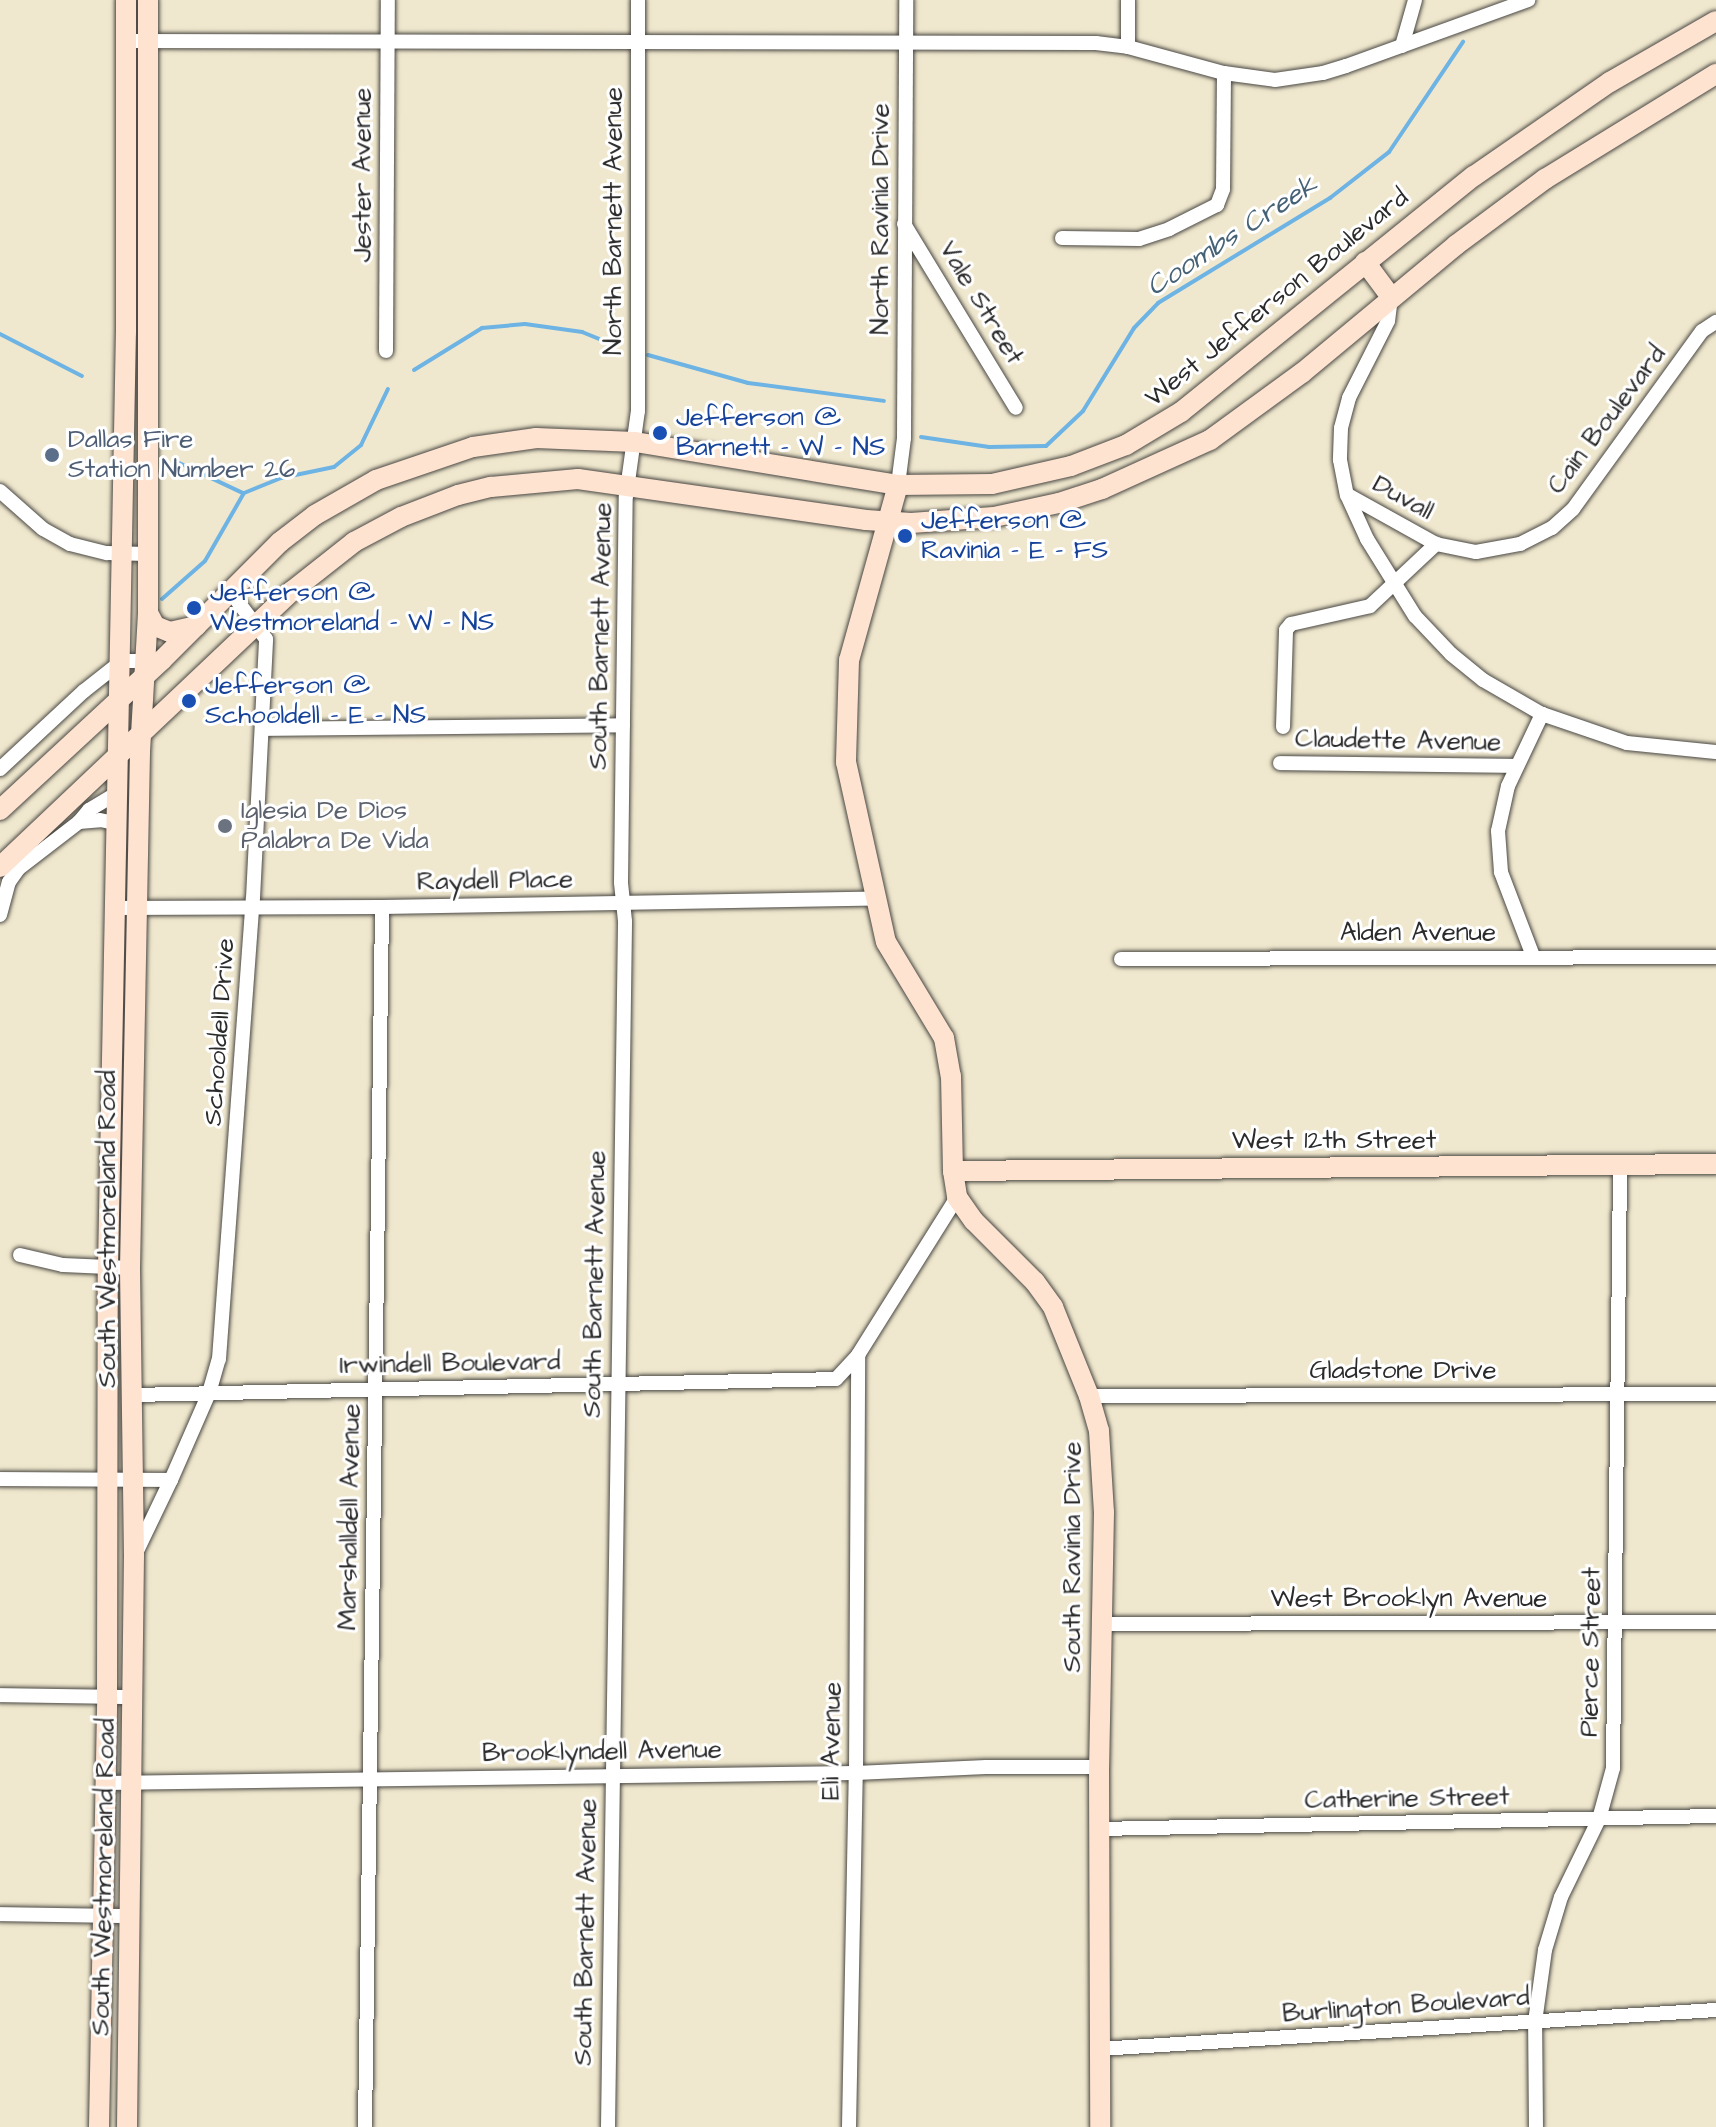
<!DOCTYPE html>
<style>
body{margin:0}
#map{position:relative;width:1716px;height:2127px;overflow:hidden;background:#f0e8ce;font-family:"Architects Daughter",sans-serif}
div>[style]{position:absolute}
.stream>*{height:4px;margin:-2px;padding:0 2px;transform-origin:2px;border-radius:2px;background:#6db3e4}
.roads{filter:drop-shadow(0 0 2px #494743) drop-shadow(0 0 2px #494743)}
.street>*{height:14px;margin:-7px;padding:0 7px;transform-origin:7px;border-radius:7px;background:#fff}
.secondary>*{height:20px;margin:-10px;padding:0 10px;transform-origin:10px;border-radius:10px;background:#fee3d1}
.dots>*{width:22px;height:22px;translate:-50% -50%;box-sizing:border-box;border:4px solid #fff;border-radius:50%}
span{translate:-50% -50%;white-space:nowrap;text-align:center;line-height:1.15;-webkit-text-stroke:6px #fff;paint-order:stroke}
.street-label{font-size:26px;color:#2b2b2b}
.transit-label{font-size:26px;color:#164399}
.left{translate:0 -50%;text-align:left}
.service-label{font-size:26px;color:#4e5e75}
.worship-label{font-size:26px;color:#5b616d}
.water-label{font-size:28px;color:#456175;font-style:italic}
</style>
<div id="map">
<div class="stream">
<div style="left:0;top:334px;width:92px;rotate:27.1deg"></div>
<div style="left:648px;top:355px;width:104px;rotate:15.6deg"></div>
<div style="left:748px;top:383px;width:137px;rotate:7.5deg"></div>
<div style="left:414px;top:370px;width:80px;rotate:-31.7deg"></div>
<div style="left:482px;top:328px;width:43px;rotate:-5.3deg"></div>
<div style="left:525px;top:324px;width:58px;rotate:8deg"></div>
<div style="left:582px;top:332px;width:35px;rotate:22deg"></div>
<div style="left:921px;top:437px;width:69px;rotate:8.4deg"></div>
<div style="left:989px;top:447px;width:57px;rotate:-1deg"></div>
<div style="left:1046px;top:446px;width:51px;rotate:-43.4deg"></div>
<div style="left:1083px;top:411px;width:97px;rotate:-58.4deg"></div>
<div style="left:1134px;top:328px;width:35px;rotate:-46deg"></div>
<div style="left:1158px;top:303px;width:202px;rotate:-31.4deg"></div>
<div style="left:1330px;top:198px;width:75px;rotate:-37.9deg"></div>
<div style="left:1389px;top:152px;width:133px;rotate:-56.1deg"></div>
<div style="left:177px;top:462px;width:73px;rotate:25.2deg"></div>
<div style="left:162px;top:599px;width:57px;rotate:-41.5deg"></div>
<div style="left:205px;top:561px;width:78px;rotate:-60.2deg"></div>
<div style="left:244px;top:493px;width:40px;rotate:-22deg"></div>
<div style="left:281px;top:478px;width:54px;rotate:-11.7deg"></div>
<div style="left:334px;top:467px;width:35px;rotate:-39deg"></div>
<div style="left:361px;top:445px;width:62px;rotate:-64.3deg"></div>
</div>
<div class="roads">
<div class="street">
<div style="left:125px;top:41px;width:971px;rotate:0.12deg"></div>
<div style="left:1096px;top:43px;width:32px;rotate:7deg"></div>
<div style="left:1128px;top:47px;width:99px;rotate:15.2deg"></div>
<div style="left:1224px;top:73px;width:51px;rotate:7.8deg"></div>
<div style="left:1275px;top:80px;width:49px;rotate:-8.3deg"></div>
<div style="left:1323px;top:73px;width:24px;rotate:-17deg"></div>
<div style="left:1346px;top:66px;width:194px;rotate:-19.9deg"></div>
<div style="left:1402px;top:46px;width:48px;rotate:-74.2deg"></div>
<div style="left:1128px;top:47px;width:47px;rotate:-90deg"></div>
<div style="left:904px;top:224px;width:215px;rotate:58.7deg"></div>
<div style="left:1062px;top:238px;width:77px;rotate:0.7deg"></div>
<div style="left:1139px;top:239px;width:32px;rotate:-18deg"></div>
<div style="left:1169px;top:229px;width:54px;rotate:-26.6deg"></div>
<div style="left:1217px;top:205px;width:17px;rotate:-69deg"></div>
<div style="left:1223px;top:189px;width:116px;rotate:-89.5deg"></div>
<div style="left:1391px;top:297px;width:24px;rotate:97deg"></div>
<div style="left:1388px;top:321px;width:86px;rotate:116.9deg"></div>
<div style="left:1349px;top:398px;width:31px;rotate:105deg"></div>
<div style="left:1341px;top:428px;width:32px;rotate:92deg"></div>
<div style="left:1340px;top:460px;width:36px;rotate:79deg"></div>
<div style="left:1347px;top:495px;width:48px;rotate:65.6deg"></div>
<div style="left:1367px;top:539px;width:91px;rotate:58.1deg"></div>
<div style="left:1415px;top:616px;width:52px;rotate:46.5deg"></div>
<div style="left:1451px;top:654px;width:41px;rotate:39.1deg"></div>
<div style="left:1483px;top:680px;width:68px;rotate:30deg"></div>
<div style="left:1542px;top:714px;width:90px;rotate:18.8deg"></div>
<div style="left:1627px;top:743px;width:89px;rotate:5.8deg"></div>
<div style="left:386px;top:351px;width:351px;rotate:-89.7deg"></div>
<div style="left:898px;top:485px;width:47px;rotate:-82.7deg"></div>
<div style="left:904px;top:438px;width:438px;rotate:-89.7deg"></div>
<div style="left:0;top:491px;width:57px;rotate:41.5deg"></div>
<div style="left:43px;top:529px;width:31px;rotate:29deg"></div>
<div style="left:70px;top:544px;width:38px;rotate:14deg"></div>
<div style="left:107px;top:553px;width:40px;rotate:1.4deg"></div>
<div style="left:1348px;top:495px;width:101px;rotate:29.1deg"></div>
<div style="left:1436px;top:544px;width:41px;rotate:11.3deg"></div>
<div style="left:1476px;top:552px;width:45px;rotate:-10.3deg"></div>
<div style="left:1520px;top:544px;width:36px;rotate:-27deg"></div>
<div style="left:1552px;top:528px;width:28px;rotate:-42deg"></div>
<div style="left:1573px;top:509px;width:220px;rotate:-54.1deg"></div>
<div style="left:1702px;top:331px;width:17px;rotate:-33deg"></div>
<div style="left:1283px;top:727px;width:97px;rotate:-88.2deg"></div>
<div style="left:1286px;top:630px;width:8px;rotate:-50deg"></div>
<div style="left:1291px;top:624px;width:81px;rotate:-12.8deg"></div>
<div style="left:1370px;top:606px;width:91px;rotate:-43.2deg"></div>
<div style="left:262px;top:729px;width:361px;rotate:-0.6deg"></div>
<div style="left:1280px;top:763px;width:236px;rotate:0.7deg"></div>
<div style="left:0;top:769px;width:115px;rotate:-42.9deg"></div>
<div style="left:84px;top:691px;width:48px;rotate:-38.3deg"></div>
<div style="left:122px;top:661px;width:22px"></div>
<div style="left:79px;top:822px;width:21px;rotate:-5deg"></div>
<div style="left:100px;top:820px;width:16px;rotate:11deg"></div>
<div style="left:114px;top:908px;width:268px;rotate:-0.2deg"></div>
<div style="left:382px;top:907px;width:494px;rotate:-1deg"></div>
<div style="left:0;top:915px;width:34px;rotate:-75deg"></div>
<div style="left:9px;top:882px;width:16px;rotate:-55deg"></div>
<div style="left:18px;top:869px;width:77px;rotate:-37.6deg"></div>
<div style="left:79px;top:822px;width:16px;rotate:-50deg"></div>
<div style="left:89px;top:810px;width:33px;rotate:-31deg"></div>
<div style="left:1533px;top:956px;width:90px;rotate:-110.9deg"></div>
<div style="left:1501px;top:872px;width:41px;rotate:-94.2deg"></div>
<div style="left:1498px;top:831px;width:46px;rotate:-77.5deg"></div>
<div style="left:1508px;top:786px;width:80px;rotate:-64.7deg"></div>
<div style="left:1121px;top:959px;width:595px;rotate:-0.19deg"></div>
<div style="left:20px;top:1255px;width:44px;rotate:13.1deg"></div>
<div style="left:63px;top:1265px;width:67px;rotate:2.6deg"></div>
<div style="left:133px;top:1395px;width:703px;rotate:-1.3deg"></div>
<div style="left:836px;top:1379px;width:33px;rotate:-47deg"></div>
<div style="left:858px;top:1355px;width:186px;rotate:-57.9deg"></div>
<div style="left:1089px;top:1396px;width:627px;rotate:-0.18deg"></div>
<div style="left:0;top:1479px;width:171px;rotate:0.3deg"></div>
<div style="left:171px;top:1480px;width:95px;rotate:-66.4deg"></div>
<div style="left:209px;top:1393px;width:35px;rotate:-74deg"></div>
<div style="left:219px;top:1359px;width:462px;rotate:-85.8deg"></div>
<div style="left:253px;top:898px;width:259px;rotate:-87.1deg"></div>
<div style="left:266px;top:639px;width:61px;rotate:-127.1deg"></div>
<div style="left:135px;top:1555px;width:83px;rotate:-64.4deg"></div>
<div style="left:1102px;top:1624px;width:614px;rotate:-0.19deg"></div>
<div style="left:0;top:1695px;width:132px;rotate:0.9deg"></div>
<div style="left:105px;top:1783px;width:751px;rotate:-0.76deg"></div>
<div style="left:856px;top:1773px;width:130px;rotate:-2.6deg"></div>
<div style="left:986px;top:1767px;width:113px"></div>
<div style="left:1099px;top:1829px;width:617px;rotate:-1.21deg"></div>
<div style="left:0;top:1914px;width:129px;rotate:0.9deg"></div>
<div style="left:1099px;top:2049px;width:618px;rotate:-3.62deg"></div>
<div style="left:365px;top:2127px;width:1220px;rotate:-89.2deg"></div>
<div style="left:608px;top:2127px;width:1206px;rotate:-89.19deg"></div>
<div style="left:625px;top:921px;width:39px;rotate:-96deg"></div>
<div style="left:621px;top:882px;width:386px;rotate:-89.3deg"></div>
<div style="left:626px;top:496px;width:86px;rotate:-82deg"></div>
<div style="left:638px;top:411px;width:411px;rotate:-90deg"></div>
<div style="left:849px;top:2127px;width:354px;rotate:-88.9deg"></div>
<div style="left:856px;top:1773px;width:418px;rotate:-89.7deg"></div>
<div style="left:1536px;top:2127px;width:105px;rotate:-90.5deg"></div>
<div style="left:1535px;top:2022px;width:73px;rotate:-82.1deg"></div>
<div style="left:1545px;top:1950px;width:55px;rotate:-73.2deg"></div>
<div style="left:1561px;top:1897px;width:87px;rotate:-64deg"></div>
<div style="left:1599px;top:1819px;width:53px;rotate:-74.6deg"></div>
<div style="left:1613px;top:1768px;width:603px;rotate:-89.33deg"></div>
</div>
<div class="secondary">
<div style="left:1365px;top:262px;width:44px;rotate:53.4deg"></div>
<div style="left:898px;top:485px;width:182px;rotate:105.6deg"></div>
<div style="left:849px;top:660px;width:102px;rotate:91.7deg"></div>
<div style="left:846px;top:762px;width:184px;rotate:77.5deg"></div>
<div style="left:886px;top:942px;width:112px;rotate:58.9deg"></div>
<div style="left:944px;top:1038px;width:39px;rotate:80deg"></div>
<div style="left:951px;top:1076px;width:95px;rotate:88.8deg"></div>
<div style="left:953px;top:1171px;width:26px;rotate:81deg"></div>
<div style="left:957px;top:1197px;width:29px;rotate:55deg"></div>
<div style="left:974px;top:1221px;width:86px;rotate:45deg"></div>
<div style="left:1035px;top:1282px;width:31px;rotate:54deg"></div>
<div style="left:1053px;top:1307px;width:96px;rotate:68deg"></div>
<div style="left:1089px;top:1396px;width:36px;rotate:74deg"></div>
<div style="left:1099px;top:1431px;width:81px;rotate:86.5deg"></div>
<div style="left:1104px;top:1512px;width:255px;rotate:91.1deg"></div>
<div style="left:1099px;top:1767px;width:360px;rotate:89.8deg"></div>
<div style="left:148px;top:613px;width:15px;rotate:62deg"></div>
<div style="left:155px;top:626px;width:16px;rotate:22deg"></div>
<div style="left:170px;top:632px;width:27px;rotate:-13deg"></div>
<div style="left:0;top:810px;width:221px;rotate:-42.8deg"></div>
<div style="left:162px;top:660px;width:167px;rotate:-45deg"></div>
<div style="left:280px;top:542px;width:44px;rotate:-37.6deg"></div>
<div style="left:315px;top:515px;width:70px;rotate:-29.8deg"></div>
<div style="left:376px;top:480px;width:102px;rotate:-18.8deg"></div>
<div style="left:473px;top:447px;width:64px;rotate:-8.1deg"></div>
<div style="left:536px;top:438px;width:99px;rotate:2.3deg"></div>
<div style="left:635px;top:442px;width:266px;rotate:9.3deg"></div>
<div style="left:898px;top:485px;width:94px;rotate:-0.6deg"></div>
<div style="left:992px;top:484px;width:81px;rotate:-12.8deg"></div>
<div style="left:1071px;top:466px;width:59px;rotate:-20.9deg"></div>
<div style="left:1126px;top:445px;width:64px;rotate:-31deg"></div>
<div style="left:1181px;top:412px;width:376px;rotate:-38.9deg"></div>
<div style="left:1474px;top:176px;width:165px;rotate:-34.7deg"></div>
<div style="left:1610px;top:82px;width:122px;rotate:-29.9deg"></div>
<div style="left:0;top:867px;width:402px;rotate:-43.4deg"></div>
<div style="left:292px;top:591px;width:79px;rotate:-38.3deg"></div>
<div style="left:354px;top:542px;width:53px;rotate:-28deg"></div>
<div style="left:401px;top:517px;width:61px;rotate:-21.1deg"></div>
<div style="left:458px;top:495px;width:34px;rotate:-14deg"></div>
<div style="left:491px;top:487px;width:87px;rotate:-5.3deg"></div>
<div style="left:578px;top:479px;width:291px;rotate:8.1deg"></div>
<div style="left:866px;top:520px;width:45px;rotate:3.8deg"></div>
<div style="left:911px;top:523px;width:83px;rotate:-4.1deg"></div>
<div style="left:994px;top:517px;width:66px;rotate:-12.2deg"></div>
<div style="left:1059px;top:503px;width:45px;rotate:-18deg"></div>
<div style="left:1102px;top:489px;width:119px;rotate:-24.4deg"></div>
<div style="left:1210px;top:440px;width:114px;rotate:-36.1deg"></div>
<div style="left:1302px;top:373px;width:200px;rotate:-39.7deg"></div>
<div style="left:1456px;top:245px;width:111px;rotate:-36.6deg"></div>
<div style="left:1545px;top:179px;width:201px;rotate:-31.6deg"></div>
<div style="left:953px;top:1171px;width:763px;rotate:-0.53deg"></div>
<div style="left:99px;top:2127px;width:430px;rotate:-88.9deg"></div>
<div style="left:107px;top:1697px;width:430px;rotate:-89.9deg"></div>
<div style="left:108px;top:1267px;width:935px;rotate:-88.9deg"></div>
<div style="left:126px;top:332px;width:332px;rotate:-90deg"></div>
<div style="left:127px;top:2127px;width:571px;rotate:-89.3deg"></div>
<div style="left:134px;top:1556px;width:288px;rotate:-90.8deg"></div>
<div style="left:130px;top:1268px;width:516px;rotate:-88.89deg"></div>
<div style="left:140px;top:752px;width:139px;rotate:-86.7deg"></div>
<div style="left:148px;top:613px;width:613px;rotate:-90deg"></div>
</div>
</div>
<div class="dots">
<div style="left:660px;top:433px;background:#1a4fb4"></div>
<div style="left:52px;top:455px;background:#5c6f8a"></div>
<div style="left:905px;top:536px;background:#1a4fb4"></div>
<div style="left:194px;top:608px;background:#1a4fb4"></div>
<div style="left:189px;top:701px;background:#1a4fb4"></div>
<div style="left:225px;top:826px;background:#6b7280"></div>
</div>
<div class="street-label">
<span style="left:363px;top:175px;rotate:-90deg">Jester Avenue</span>
<span style="left:881px;top:219px;rotate:-90deg">North Ravinia Drive</span>
<span style="left:614px;top:221px;rotate:-90deg">North Barnett Avenue</span>
<span style="left:1277px;top:298px;rotate:-39deg">West Jefferson Boulevard</span>
<span style="left:981px;top:303px;rotate:59deg">Vale Street</span>
<span style="left:1607px;top:420px;rotate:-53deg">Cain Boulevard</span>
<span style="left:1403px;top:498px;rotate:29deg">Duvall</span>
<span style="left:601px;top:636px;rotate:-89deg">South Barnett Avenue</span>
<span style="left:1398px;top:741px;rotate:1deg">Claudette Avenue</span>
<span style="left:495px;top:881px;rotate:-1deg">Raydell Place</span>
<span style="left:1418px;top:933px">Alden Avenue</span>
<span style="left:220px;top:1032px;rotate:-86deg">Schooldell Drive</span>
<span style="left:1334px;top:1141px">West 12th Street</span>
<span style="left:108px;top:1229px;rotate:-90deg">South Westmoreland Road</span>
<span style="left:595px;top:1284px;rotate:-89deg">South Barnett Avenue</span>
<span style="left:450px;top:1364px;rotate:-1deg">Irwindell Boulevard</span>
<span style="left:1403px;top:1371px">Gladstone Drive</span>
<span style="left:350px;top:1517px;rotate:-89deg">Marshalldell Avenue</span>
<span style="left:1073px;top:1557px;rotate:-90deg">South Ravinia Drive</span>
<span style="left:1409px;top:1599px">West Brooklyn Avenue</span>
<span style="left:1591px;top:1652px;rotate:-89deg">Pierce Street</span>
<span style="left:832px;top:1741px;rotate:-89deg">Eli Avenue</span>
<span style="left:602px;top:1752px;rotate:-1deg">Brooklyndell Avenue</span>
<span style="left:1407px;top:1799px;rotate:-1deg">Catherine Street</span>
<span style="left:104px;top:1877px;rotate:-89deg">South Westmoreland Road</span>
<span style="left:586px;top:1932px;rotate:-89deg">South Barnett Avenue</span>
<span style="left:1406px;top:2006px;rotate:-4deg">Burlington Boulevard</span>
</div>
<div class="transit-label">
<span class="left" style="left:676px;top:433px">Jefferson @<br>Barnett - W - NS</span>
<span class="left" style="left:921px;top:536px">Jefferson @<br>Ravinia - E - FS</span>
<span class="left" style="left:210px;top:608px">Jefferson @<br>Westmoreland - W - NS</span>
<span class="left" style="left:205px;top:701px">Jefferson @<br>Schooldell - E - NS</span>
</div>
<div class="service-label">
<span class="left" style="left:68px;top:455px">Dallas Fire<br>Station Number 26</span>
</div>
<div class="worship-label">
<span class="left" style="left:241px;top:826px">Iglesia De Dios<br>Palabra De Vida</span>
</div>
<div class="water-label">
<span style="left:1232px;top:236px;rotate:-33deg">Coombs Creek</span>
</div>
</div>
